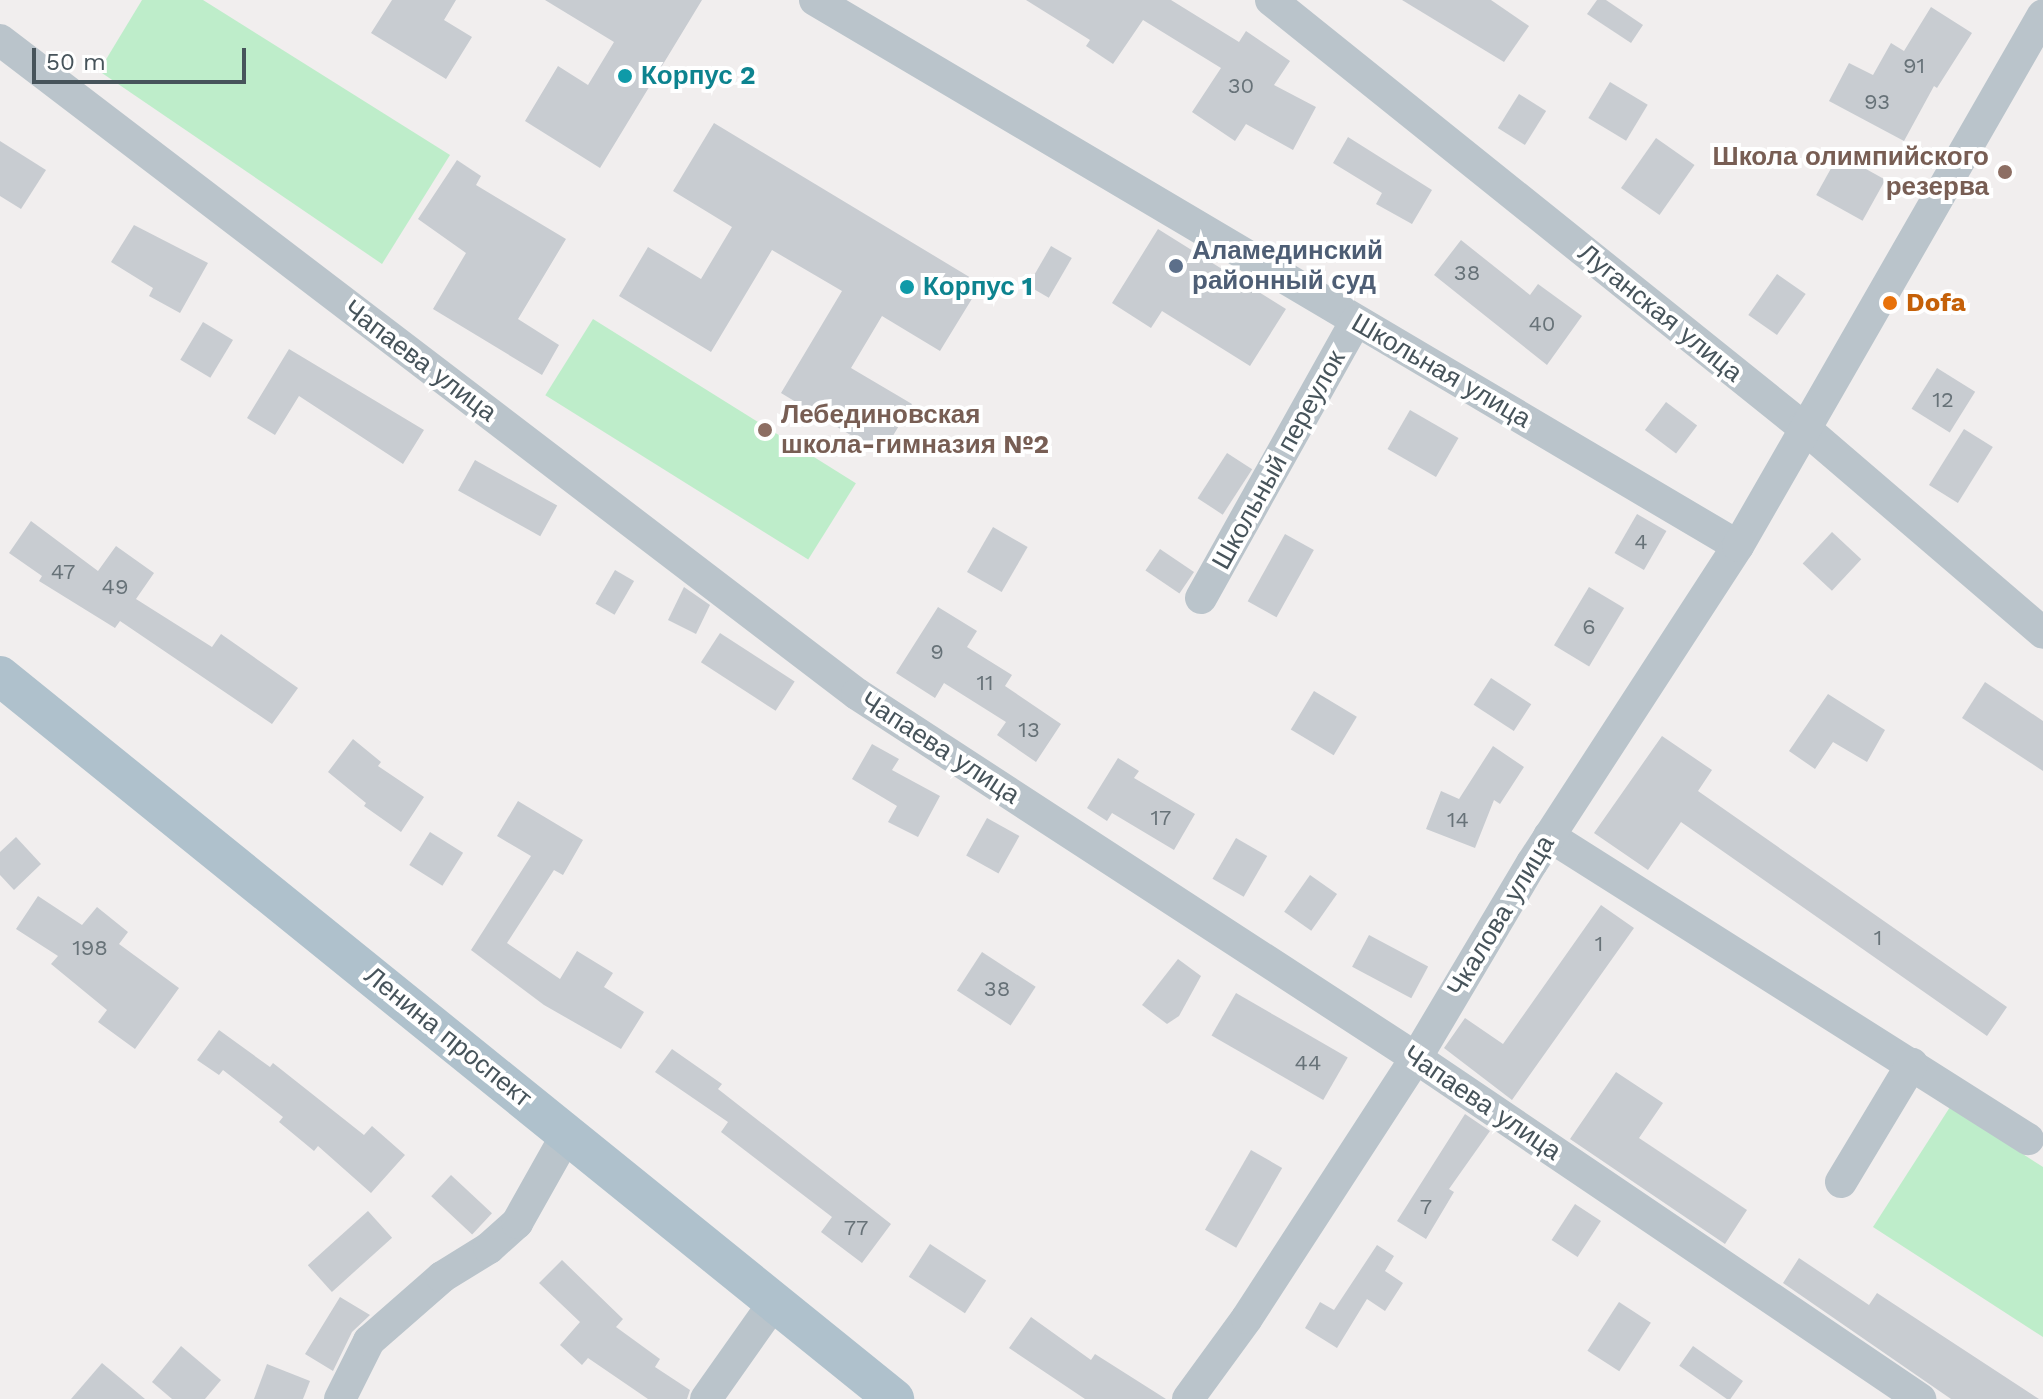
<!DOCTYPE html>
<meta charset="utf-8">
<style>
body{margin:0}
#map{position:relative;width:2043px;height:1399px;overflow:hidden;background:#f1eeee;font-family:"Work Sans",sans-serif}
div>[style]{position:absolute}
.green>*{inset:0;background:#beedca;transform-origin:0 0}
.building>*{inset:0;background:#c8ccd1;transform-origin:0 0}
.minor>*{height:32px;margin:-16px;padding:0 16px;transform-origin:16px;border-radius:16px;background:#bac4cb}
.major>*{height:40px;margin:-20px;padding:0 20px;transform-origin:20px;border-radius:20px;background:#afc1cc}
.dots>*{width:22px;height:22px;translate:-50% -50%;box-sizing:border-box;border:4px solid #fff;border-radius:50%}
span{translate:-50% -50%;white-space:nowrap;text-align:center;line-height:1.15;-webkit-text-stroke:8px #fff;paint-order:stroke}
.number-label{font-size:22px;color:#677278}
.number-label span{-webkit-text-stroke-width:0}
.culture-label{font-size:26px;color:#0d838f;font-weight:700}
.left{translate:0 -50%;text-align:left}
.education-label{font-size:26px;color:#785e54;font-weight:700}
.right{translate:-100% -50%;text-align:right}
.service-label{font-size:26px;color:#4e5e75;font-weight:700}
.food-label{font-size:26px;color:#c56008;font-weight:700}
.street-label{font-size:26px;color:#47545b}
.scale{position:absolute;left:32px;top:48px;width:214px;height:36px;box-sizing:border-box;border:4px solid #47545b;border-top:0;padding-left:10px;font-size:24px;line-height:28px;white-space:nowrap;color:#47545b;-webkit-text-stroke:6px #fff;paint-order:stroke}
</style>
<div id="map">
<div class="green">
<div style="clip-path:polygon(142px 0,203px 0,450px 155px,382px 264px,99px 71px)"></div>
<div style="left:593px;top:319px;width:310px;height:90px;rotate:32deg"></div>
<div style="clip-path:polygon(1950px 1107px,2043px 1167px,2043px 1337px,1873px 1227px)"></div>
</div>
<div class="building">
<div style="clip-path:polygon(392px 0,456px 0,444px 20px,472px 37px,446px 79px,371px 33px)"></div>
<div style="clip-path:polygon(545px 0,702px 0,600px 168px,525px 121px,558px 66px,588px 85px,614px 42px)"></div>
<div style="clip-path:polygon(1026px 0,1171px 0,1239px 42px,1246px 31px,1290px 61px,1274px 85px,1316px 107px,1293px 150px,1246px 124px,1235px 141px,1192px 112px,1221px 68px,1143px 20px,1113px 64px,1086px 46px,1090px 40px)"></div>
<div style="clip-path:polygon(1402px 0,1491px 0,1529px 26px,1504px 62px)"></div>
<div style="clip-path:polygon(1597px 0,1606px 0,1643px 25px,1631px 43px,1587px 14px)"></div>
<div style="clip-path:polygon(1931px 7px,1972px 33px,1937px 88px,1934px 86px,1904px 141px,1829px 101px,1849px 63px,1873px 75px,1891px 43px,1904px 51px)"></div>
<div style="left:1610px;top:82px;width:44px;height:42px;rotate:31deg"></div>
<div style="left:1519px;top:94px;width:32px;height:40px;rotate:32deg"></div>
<div style="clip-path:polygon(714px 123px,981px 284px,940px 351px,882px 316px,851px 368px,912px 404px,882px 454px,781px 393px,842px 291px,772px 250px,711px 352px,619px 296px,648px 247px,701px 279px,732px 227px,673px 191px)"></div>
<div style="clip-path:polygon(1348px 137px,1432px 190px,1412px 224px,1376px 204px,1382px 193px,1333px 163px)"></div>
<div style="left:1656px;top:138px;width:47px;height:61px;rotate:35deg"></div>
<div style="clip-path:polygon(0 141px,46px 170px,21px 209px,0 196px)"></div>
<div style="left:1839px;top:154px;width:53px;height:47px;rotate:29deg"></div>
<div style="clip-path:polygon(457px 160px,481px 176px,476px 185px,566px 239px,518px 319px,559px 345px,542px 375px,433px 309px,466px 253px,418px 219px)"></div>
<div style="clip-path:polygon(134px 225px,208px 263px,180px 313px,149px 296px,153px 288px,111px 262px)"></div>
<div style="clip-path:polygon(1158px 229px,1286px 309px,1250px 366px,1162px 311px,1151px 328px,1112px 303px)"></div>
<div style="clip-path:polygon(1461px 240px,1530px 295px,1538px 284px,1582px 316px,1547px 365px,1434px 275px)"></div>
<div style="left:1051px;top:246px;width:24px;height:46px;rotate:30deg"></div>
<div style="left:1777px;top:274px;width:35px;height:50px;rotate:35deg"></div>
<div style="left:203px;top:322px;width:35px;height:44px;rotate:31deg"></div>
<div style="clip-path:polygon(289px 349px,424px 430px,403px 464px,299px 396px,275px 435px,247px 418px)"></div>
<div style="left:1937px;top:368px;width:45px;height:48px;rotate:32deg"></div>
<div style="left:1666px;top:402px;width:39px;height:35px;rotate:37deg"></div>
<div style="left:1410px;top:410px;width:56px;height:45px;rotate:30deg"></div>
<div style="left:1964px;top:429px;width:34px;height:66px;rotate:32deg"></div>
<div style="left:1227px;top:453px;width:30px;height:54px;rotate:33deg"></div>
<div style="left:475px;top:460px;width:94px;height:35px;rotate:29deg"></div>
<div style="left:1637px;top:514px;width:34px;height:45px;rotate:30deg"></div>
<div style="clip-path:polygon(31px 521px,98px 571px,116px 546px,154px 573px,136px 599px,212px 647px,221px 634px,298px 688px,272px 724px,120px 621px,115px 628px,39px 581px,42px 576px,9px 553px)"></div>
<div style="left:993px;top:527px;width:40px;height:52px;rotate:30deg"></div>
<div style="left:1832px;top:532px;width:40px;height:43px;rotate:43deg"></div>
<div style="left:1285px;top:534px;width:33px;height:77px;rotate:29deg"></div>
<div style="left:1160px;top:549px;width:41px;height:26px;rotate:34deg"></div>
<div style="left:615px;top:570px;width:22px;height:39px;rotate:30deg"></div>
<div style="clip-path:polygon(684px 587px,710px 605px,696px 634px,668px 620px)"></div>
<div style="left:1589px;top:587px;width:41px;height:68px;rotate:31deg"></div>
<div style="clip-path:polygon(938px 607px,977px 631px,967px 647px,1012px 675px,1005px 686px,1061px 724px,1036px 762px,997px 735px,1006px 722px,944px 683px,935px 698px,896px 673px)"></div>
<div style="left:720px;top:633px;width:89px;height:35px;rotate:33deg"></div>
<div style="left:1491px;top:678px;width:48px;height:32px;rotate:33deg"></div>
<div style="clip-path:polygon(1985px 682px,2043px 721px,2043px 771px,1962px 718px)"></div>
<div style="left:1314px;top:691px;width:50px;height:45px;rotate:31deg"></div>
<div style="clip-path:polygon(1828px 694px,1885px 730px,1867px 762px,1833px 742px,1815px 769px,1789px 751px)"></div>
<div style="clip-path:polygon(1662px 736px,1712px 770px,1698px 791px,2007px 1007px,1987px 1036px,1681px 822px,1648px 870px,1594px 833px)"></div>
<div style="clip-path:polygon(353px 739px,381px 762px,378px 766px,424px 797px,401px 832px,364px 806px,366px 803px,328px 772px)"></div>
<div style="clip-path:polygon(872px 744px,899px 759px,892px 770px,940px 796px,918px 837px,888px 822px,897px 806px,852px 779px)"></div>
<div style="clip-path:polygon(1493px 746px,1524px 767px,1500px 804px,1494px 800px,1475px 848px,1426px 829px,1441px 791px,1459px 799px)"></div>
<div style="clip-path:polygon(1118px 758px,1139px 771px,1134px 778px,1195px 814px,1174px 850px,1112px 813px,1107px 821px,1087px 808px)"></div>
<div style="clip-path:polygon(518px 801px,583px 840px,563px 875px,554px 870px,507px 943px,560px 979px,577px 951px,613px 973px,604px 987px,644px 1012px,621px 1049px,544px 1005px,471px 950px,531px 856px,497px 836px)"></div>
<div style="left:987px;top:818px;width:37px;height:43px;rotate:29deg"></div>
<div style="left:430px;top:832px;width:39px;height:39px;rotate:32deg"></div>
<div style="clip-path:polygon(16px 837px,41px 864px,14px 890px,0 875px,0 852px)"></div>
<div style="left:1236px;top:838px;width:36px;height:47px;rotate:30deg"></div>
<div style="left:1310px;top:875px;width:33px;height:45px;rotate:35deg"></div>
<div style="clip-path:polygon(38px 896px,82px 925px,97px 907px,128px 932px,119px 944px,179px 988px,135px 1049px,98px 1022px,107px 1010px,51px 964px,58px 956px,16px 929px)"></div>
<div style="clip-path:polygon(1601px 905px,1634px 928px,1512px 1100px,1444px 1048px,1465px 1018px,1503px 1044px)"></div>
<div style="left:1369px;top:935px;width:67px;height:36px;rotate:28deg"></div>
<div style="left:982px;top:952px;width:64px;height:46px;rotate:33deg"></div>
<div style="clip-path:polygon(1178px 959px,1201px 976px,1179px 1016px,1167px 1024px,1142px 1005px)"></div>
<div style="left:1236px;top:993px;width:129px;height:49px;rotate:30deg"></div>
<div style="clip-path:polygon(219px 1030px,270px 1067px,273px 1063px,364px 1135px,372px 1126px,405px 1155px,371px 1193px,318px 1146px,314px 1151px,279px 1122px,283px 1117px,223px 1070px,219px 1075px,197px 1060px)"></div>
<div style="clip-path:polygon(672px 1049px,722px 1084px,718px 1089px,891px 1224px,862px 1263px,821px 1232px,832px 1217px,721px 1132px,728px 1122px,655px 1072px)"></div>
<div style="clip-path:polygon(1616px 1072px,1663px 1103px,1639px 1138px,1747px 1210px,1725px 1244px,1570px 1139px)"></div>
<div style="clip-path:polygon(1465px 1114px,1490px 1131px,1449px 1189px,1454px 1192px,1426px 1239px,1397px 1221px)"></div>
<div style="left:1251px;top:1150px;width:36px;height:92px;rotate:30deg"></div>
<div style="left:451px;top:1175px;width:56px;height:29px;rotate:43deg"></div>
<div style="left:1575px;top:1204px;width:31px;height:43px;rotate:33deg"></div>
<div style="left:368px;top:1211px;width:36px;height:81px;rotate:48deg"></div>
<div style="left:930px;top:1244px;width:67px;height:39px;rotate:33deg"></div>
<div style="clip-path:polygon(1377px 1245px,1394px 1256px,1385px 1271px,1403px 1283px,1385px 1311px,1367px 1299px,1337px 1348px,1305px 1328px,1320px 1302px,1334px 1310px)"></div>
<div style="clip-path:polygon(1799px 1258px,1869px 1305px,1877px 1293px,2039px 1399px,1951px 1399px,1783px 1283px)"></div>
<div style="clip-path:polygon(562px 1260px,623px 1319px,616px 1327px,660px 1359px,655px 1367px,690px 1390px,687px 1399px,648px 1399px,588px 1358px,582px 1365px,560px 1345px,580px 1322px,539px 1283px)"></div>
<div style="clip-path:polygon(340px 1297px,370px 1315px,352px 1332px,333px 1371px,305px 1354px)"></div>
<div style="left:1619px;top:1302px;width:38px;height:58px;rotate:33deg"></div>
<div style="clip-path:polygon(1031px 1317px,1091px 1360px,1095px 1354px,1166px 1399px,1085px 1399px,1009px 1348px)"></div>
<div style="clip-path:polygon(181px 1346px,221px 1380px,205px 1399px,172px 1399px,152px 1382px)"></div>
<div style="left:1693px;top:1346px;width:61px;height:24px;rotate:35deg"></div>
<div style="clip-path:polygon(102px 1363px,145px 1399px,71px 1399px)"></div>
<div style="clip-path:polygon(267px 1364px,310px 1381px,303px 1399px,254px 1399px)"></div>
</div>
<div class="minor">
<div style="left:815px;top:0;width:1072px;rotate:30.61deg"></div>
<div style="left:1271px;top:0;width:682px;rotate:38.75deg"></div>
<div style="left:1803px;top:427px;width:316px;rotate:40.6deg"></div>
<div style="left:0;top:40px;width:1078px;rotate:37.35deg"></div>
<div style="left:857px;top:694px;width:667px;rotate:33.07deg"></div>
<div style="left:1416px;top:1058px;width:609px;rotate:34.08deg"></div>
<div style="left:1201px;top:598px;width:317px;rotate:-60.8deg"></div>
<div style="left:1549px;top:836px;width:567px;rotate:32.32deg"></div>
<div style="left:1841px;top:1182px;width:138px;rotate:-59deg"></div>
<div style="left:340px;top:1399px;width:65px;rotate:-63.4deg"></div>
<div style="left:369px;top:1341px;width:97px;rotate:-41.2deg"></div>
<div style="left:442px;top:1277px;width:55px;rotate:-31.7deg"></div>
<div style="left:489px;top:1248px;width:38px;rotate:-42deg"></div>
<div style="left:517px;top:1223px;width:102px;rotate:-60.7deg"></div>
<div style="left:706px;top:1399px;width:116px;rotate:-54.8deg"></div>
<div style="left:1188px;top:1399px;width:100px;rotate:-53.9deg"></div>
<div style="left:1247px;top:1318px;width:310px;rotate:-57deg"></div>
<div style="left:1416px;top:1058px;width:227px;rotate:-59.3deg"></div>
<div style="left:1532px;top:863px;width:378px;rotate:-57deg"></div>
<div style="left:1738px;top:546px;width:612px;rotate:-60.13deg"></div>
</div>
<div class="major">
<div style="left:0;top:676px;width:1150px;rotate:38.96deg"></div>
</div>
<div class="dots">
<div style="left:625px;top:76px;background:#0f9aa8"></div>
<div style="left:2005px;top:172px;background:#8d6e63"></div>
<div style="left:1176px;top:266px;background:#5c6f8a"></div>
<div style="left:907px;top:287px;background:#0f9aa8"></div>
<div style="left:1890px;top:303px;background:#e8710a"></div>
<div style="left:765px;top:430px;background:#8d6e63"></div>
</div>
<div class="number-label">
<span style="left:1914px;top:66px">91</span>
<span style="left:1241px;top:86px">30</span>
<span style="left:1877px;top:102px">93</span>
<span style="left:1467px;top:273px">38</span>
<span style="left:1542px;top:324px">40</span>
<span style="left:1943px;top:400px">12</span>
<span style="left:1641px;top:542px">4</span>
<span style="left:63px;top:572px">47</span>
<span style="left:115px;top:587px">49</span>
<span style="left:1589px;top:627px">6</span>
<span style="left:937px;top:652px">9</span>
<span style="left:985px;top:683px">11</span>
<span style="left:1029px;top:730px">13</span>
<span style="left:1161px;top:818px">17</span>
<span style="left:1458px;top:820px">14</span>
<span style="left:1878px;top:938px">1</span>
<span style="left:1599px;top:944px">1</span>
<span style="left:90px;top:948px">198</span>
<span style="left:997px;top:989px">38</span>
<span style="left:1308px;top:1063px">44</span>
<span style="left:1426px;top:1207px">7</span>
<span style="left:856px;top:1228px">77</span>
</div>
<div class="culture-label">
<span class="left" style="left:641px;top:76px">Корпус 2</span>
<span class="left" style="left:923px;top:287px">Корпус 1</span>
</div>
<div class="education-label">
<span class="right" style="left:1989px;top:172px">Школа олимпийского<br>резерва</span>
<span class="left" style="left:781px;top:430px">Лебединовская<br>школа-гимназия №2</span>
</div>
<div class="service-label">
<span class="left" style="left:1192px;top:266px">Аламединский<br>районный суд</span>
</div>
<div class="food-label">
<span class="left" style="left:1906px;top:303px">Dofa</span>
</div>
<div class="street-label">
<span style="left:1660px;top:313px;rotate:39deg">Луганская улица</span>
<span style="left:420px;top:361px;rotate:37deg">Чапаева улица</span>
<span style="left:1441px;top:371px;rotate:30deg">Школьная улица</span>
<span style="left:1279px;top:460px;rotate:-61deg">Школьный переулок</span>
<span style="left:940px;top:748px;rotate:33deg">Чапаева улица</span>
<span style="left:1501px;top:916px;rotate:-59deg">Чкалова улица</span>
<span style="left:448px;top:1037px;rotate:39deg">Ленина проспект</span>
<span style="left:1482px;top:1103px;rotate:34deg">Чапаева улица</span>
</div>
<div class="scale">50 m</div>
</div>
